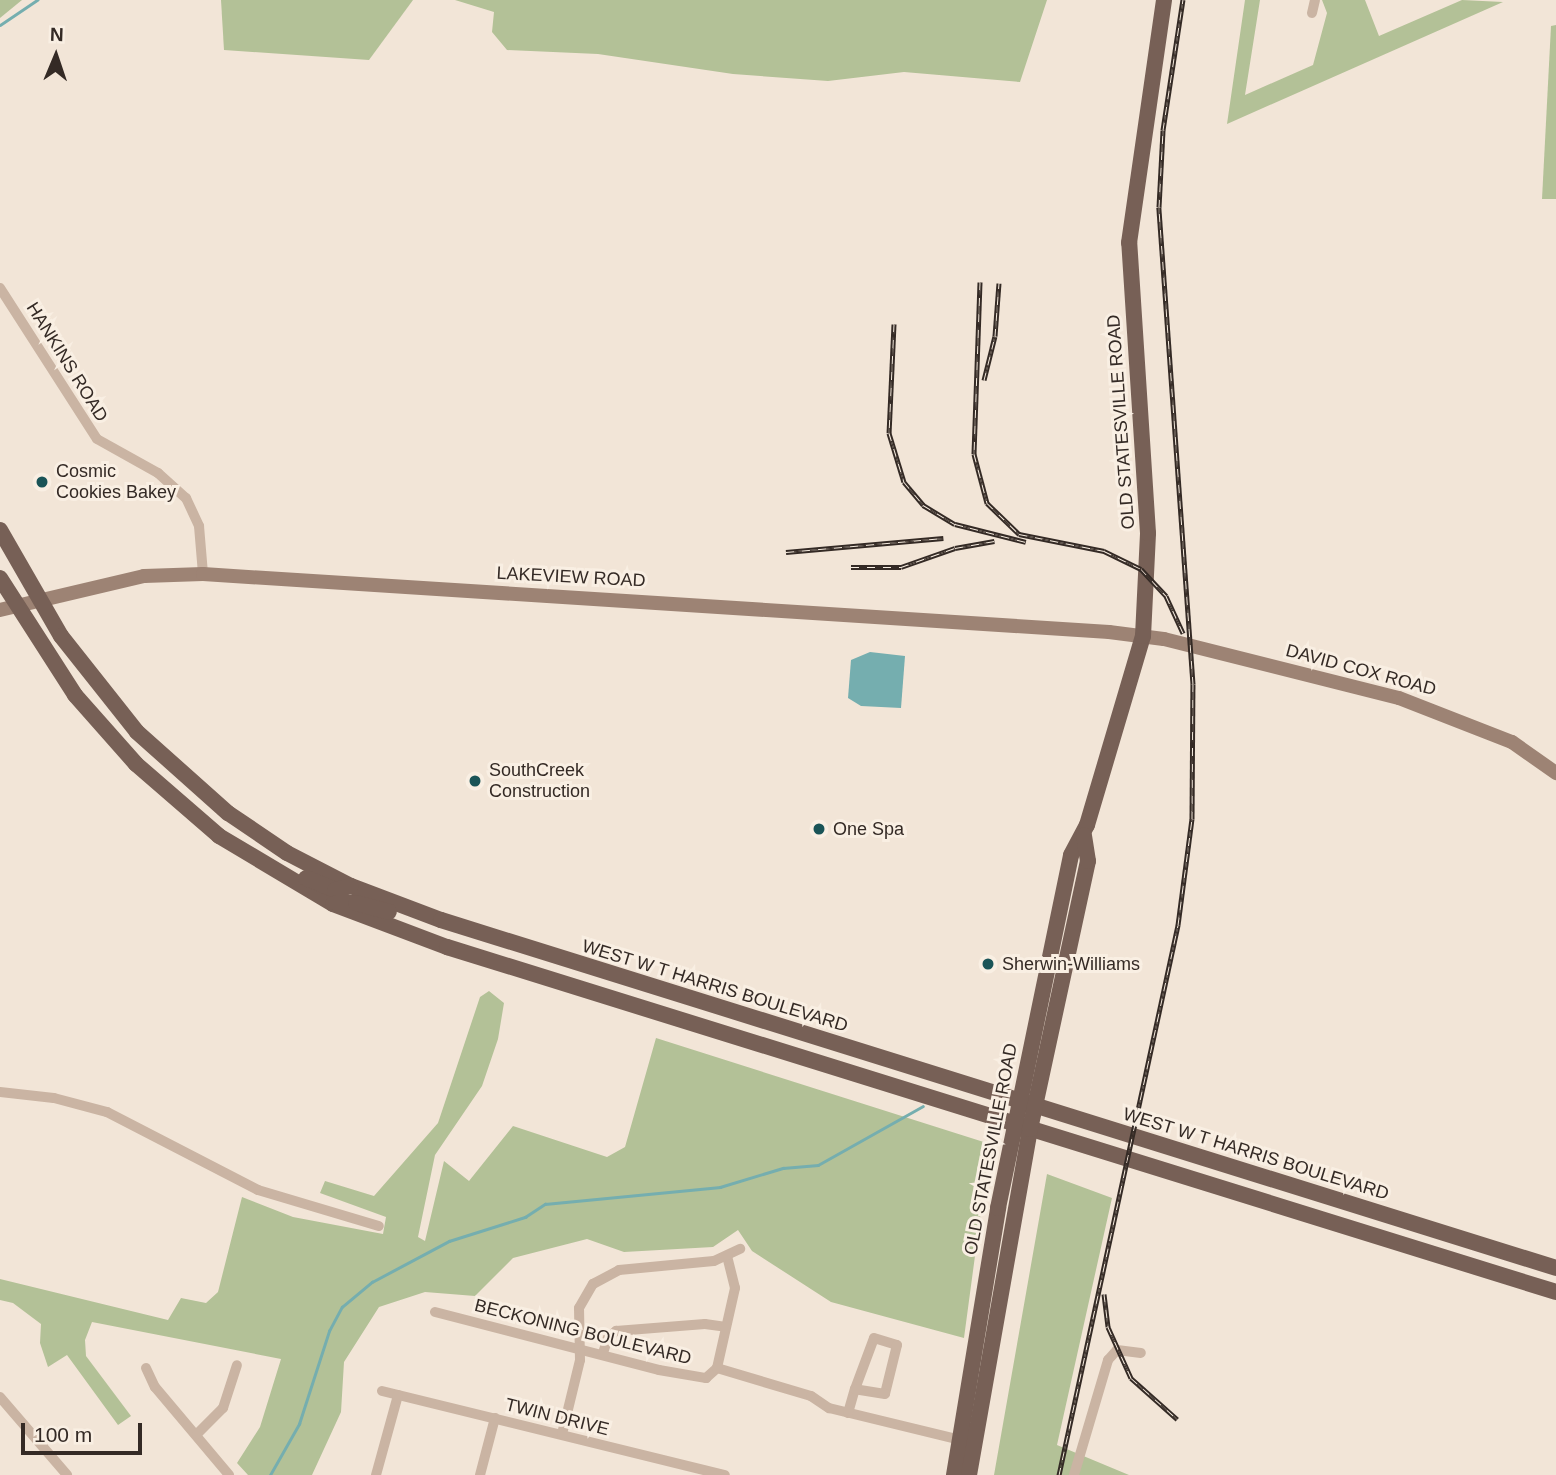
<!DOCTYPE html>
<style>
body{margin:0}
#map{position:relative;width:1556px;height:1475px;overflow:hidden;background:#f2e5d7;font-family:Arial,sans-serif}
div>[style]{position:absolute}
.green>*{inset:0;background:#b3c197}
.water>*{inset:0;background:#75aeaf}
.stream>*{height:2.5px;margin:-1.25px;padding:0 1.25px;transform-origin:1.25px;border-radius:1.25px;background:#75aeaf}
.street>*{height:10px;margin:-5px;padding:0 5px;transform-origin:5px;border-radius:5px;background:#cab4a3}
.secondary>*{height:14px;margin:-7px;padding:0 7px;transform-origin:7px;border-radius:7px;background:#9d8374}
.primary>*{height:16px;margin:-8px;padding:0 8px;transform-origin:8px;border-radius:8px;background:#776056}
.rail>*{height:5px;margin-top:-2.5px;transform-origin:0;background:repeating-linear-gradient(90deg,#f9efe3 0 8px,#342a25 0 16px);box-sizing:border-box;border-block:2px solid #342a25}
.dots>*{width:19px;height:19px;translate:-50% -50%;box-sizing:border-box;border:4px solid #f9efe3;border-radius:50%}
span{translate:-50% -50%;white-space:nowrap;text-align:center;line-height:1.15;-webkit-text-stroke:6px #f9efe3;paint-order:stroke}
.street-label{font-size:18px;color:#342a25}
.poi-label{font-size:18px;color:#342a25}
.left{translate:0 -50%;text-align:left}
.north{position:absolute;left:21px;top:21px;width:70px;height:70px;-webkit-text-stroke:5px #f9efe3;paint-order:stroke;rotate:2deg;font-size:19px;font-weight:700;line-height:28px;text-align:center;color:#342a25}
.north::after{content:'';display:block;margin:auto;width:24px;height:32px;background:#342a25;clip-path:polygon(50% 0,100% 100%,50% 72%,0 100%)}
.scale{position:absolute;left:21px;top:1423px;width:121px;height:32px;box-sizing:border-box;border:4px solid #342a25;border-top:0;padding-left:9px;font-size:21px;line-height:24px;white-space:nowrap;color:#342a25;-webkit-text-stroke:5px #f9efe3;paint-order:stroke}
</style>
<div id="map">
<div class="green">
<div style="clip-path:polygon(0 0,22px 0,0 18px)"></div>
<div style="clip-path:polygon(221px 0,413px 0,369px 60px,224px 50px)"></div>
<div style="clip-path:polygon(455px 0,1047px 0,1020px 82px,904px 72px,828px 81px,733px 74px,598px 54px,507px 50px,492px 32px,494px 12px)"></div>
<div style="clip-path:polygon(1245px 0,1260px 0,1245px 95px,1313px 65px,1327px 13px,1322px 0,1365px 0,1379px 36px,1462px 0,1503px 2px,1227px 124px)"></div>
<div style="clip-path:polygon(1556px 25px,1556px 199px,1542px 199px,1551px 26px)"></div>
<div style="clip-path:polygon(489px 991px,504px 1003px,498px 1039px,482px 1086px,435px 1155px,418px 1237px,425px 1241px,444px 1161px,469px 1181px,513px 1126px,607px 1157px,625px 1147px,656px 1038px,990px 1144px,964px 1338px,831px 1302px,752px 1251px,738px 1230px,713px 1247px,624px 1252px,587px 1239px,513px 1258px,475px 1296px,425px 1292px,379px 1307px,344px 1362px,341px 1412px,312px 1475px,248px 1475px,237px 1463px,260px 1427px,281px 1359px,92px 1322px,85px 1340px,86px 1356px,131px 1416px,118px 1425px,67px 1355px,48px 1367px,40px 1343px,41px 1324px,13px 1303px,0 1300px,0 1279px,168px 1320px,181px 1298px,206px 1303px,218px 1292px,242px 1197px,293px 1217px,383px 1234px,386px 1217px,320px 1193px,325px 1181px,374px 1196px,438px 1123px,480px 997px)"></div>
<div style="clip-path:polygon(1047px 1174px,1112px 1198px,1057px 1445px,1129px 1475px,994px 1475px)"></div>
</div>
<div class="water">
<div style="clip-path:polygon(870px 652px,905px 656px,901px 708px,861px 706px,848px 698px,851px 660px)"></div>
</div>
<div class="stream">
<div style="left:0;top:25px;width:45px;rotate:-34deg"></div>
<div style="left:270px;top:1475px;width:59px;rotate:-60.4deg"></div>
<div style="left:299px;top:1424px;width:98px;rotate:-72.1deg"></div>
<div style="left:329px;top:1331px;width:27px;rotate:-62deg"></div>
<div style="left:342px;top:1307px;width:39px;rotate:-40deg"></div>
<div style="left:372px;top:1282px;width:87px;rotate:-28deg"></div>
<div style="left:449px;top:1241px;width:80px;rotate:-17.5deg"></div>
<div style="left:525px;top:1217px;width:24px;rotate:-33deg"></div>
<div style="left:545px;top:1204px;width:176px;rotate:-5.5deg"></div>
<div style="left:720px;top:1187px;width:66px;rotate:-16.8deg"></div>
<div style="left:783px;top:1168px;width:35px;rotate:-5deg"></div>
<div style="left:818px;top:1165px;width:120px;rotate:-29.3deg"></div>
</div>
<div class="street">
<div style="left:1312px;top:13px;width:13px;rotate:-77deg"></div>
<div style="left:0;top:288px;width:179px;rotate:57.3deg"></div>
<div style="left:97px;top:439px;width:70px;rotate:29.1deg"></div>
<div style="left:158px;top:473px;width:38px;rotate:42deg"></div>
<div style="left:186px;top:498px;width:31px;rotate:65deg"></div>
<div style="left:199px;top:526px;width:48px;rotate:85.2deg"></div>
<div style="left:0;top:1092px;width:54px;rotate:6.3deg"></div>
<div style="left:54px;top:1098px;width:55px;rotate:14.8deg"></div>
<div style="left:107px;top:1112px;width:170px;rotate:27.3deg"></div>
<div style="left:258px;top:1190px;width:126px;rotate:16.6deg"></div>
<div style="left:435px;top:1312px;width:231px;rotate:14.5deg"></div>
<div style="left:659px;top:1370px;width:48px;rotate:9.7deg"></div>
<div style="left:706px;top:1378px;width:15px;rotate:-42deg"></div>
<div style="left:717px;top:1368px;width:98px;rotate:16.6deg"></div>
<div style="left:811px;top:1396px;width:22px;rotate:34deg"></div>
<div style="left:829px;top:1408px;width:135px;rotate:13.7deg"></div>
<div style="left:603px;top:1353px;width:16px;rotate:-72deg"></div>
<div style="left:608px;top:1338px;width:11px;rotate:-41deg"></div>
<div style="left:616px;top:1331px;width:89px;rotate:-4.5deg"></div>
<div style="left:705px;top:1324px;width:21px;rotate:8deg"></div>
<div style="left:146px;top:1368px;width:21px;rotate:65deg"></div>
<div style="left:155px;top:1387px;width:115px;rotate:49.9deg"></div>
<div style="left:717px;top:1368px;width:82px;rotate:-77.3deg"></div>
<div style="left:735px;top:1288px;width:32px;rotate:-104deg"></div>
<div style="left:382px;top:1391px;width:353px;rotate:13.8deg"></div>
<div style="left:0;top:1397px;width:103px;rotate:49.3deg"></div>
<div style="left:848px;top:1413px;width:25px;rotate:-74deg"></div>
<div style="left:855px;top:1389px;width:54px;rotate:-69.6deg"></div>
<div style="left:874px;top:1338px;width:24px;rotate:17deg"></div>
<div style="left:897px;top:1345px;width:50px;rotate:103.8deg"></div>
<div style="left:885px;top:1394px;width:30px;rotate:-171deg"></div>
<div style="left:197px;top:1434px;width:37px;rotate:-45deg"></div>
<div style="left:223px;top:1408px;width:45px;rotate:-72deg"></div>
<div style="left:562px;top:1434px;width:76px;rotate:-76.3deg"></div>
<div style="left:580px;top:1360px;width:52px;rotate:-91.1deg"></div>
<div style="left:579px;top:1308px;width:28px;rotate:-60deg"></div>
<div style="left:593px;top:1284px;width:30px;rotate:-28deg"></div>
<div style="left:619px;top:1270px;width:95px;rotate:-5.4deg"></div>
<div style="left:714px;top:1261px;width:29px;rotate:-25deg"></div>
<div style="left:376px;top:1475px;width:83px;rotate:-74.6deg"></div>
<div style="left:480px;top:1475px;width:59px;rotate:-75.3deg"></div>
<div style="left:1074px;top:1475px;width:120px;rotate:-73.5deg"></div>
<div style="left:1108px;top:1360px;width:13px;rotate:-48deg"></div>
<div style="left:1117px;top:1350px;width:24px;rotate:7deg"></div>
</div>
<div class="secondary">
<div style="left:0;top:610px;width:148px;rotate:-13.3deg"></div>
<div style="left:144px;top:576px;width:59px;rotate:-1.9deg"></div>
<div style="left:203px;top:574px;width:908px;rotate:3.66deg"></div>
<div style="left:1109px;top:632px;width:55px;rotate:7.3deg"></div>
<div style="left:1164px;top:639px;width:242px;rotate:14.1deg"></div>
<div style="left:1399px;top:698px;width:121px;rotate:21.3deg"></div>
<div style="left:1512px;top:742px;width:54px;rotate:35.2deg"></div>
</div>
<div class="primary">
<div style="left:0;top:530px;width:122px;rotate:60.1deg"></div>
<div style="left:61px;top:636px;width:122px;rotate:51.6deg"></div>
<div style="left:137px;top:732px;width:122px;rotate:41.7deg"></div>
<div style="left:228px;top:813px;width:71px;rotate:34.1deg"></div>
<div style="left:287px;top:853px;width:72px;rotate:27.3deg"></div>
<div style="left:351px;top:886px;width:96px;rotate:20.7deg"></div>
<div style="left:441px;top:920px;width:1168px;rotate:17.33deg"></div>
<div style="left:0;top:578px;width:139px;rotate:57.3deg"></div>
<div style="left:75px;top:695px;width:92px;rotate:48.5deg"></div>
<div style="left:136px;top:764px;width:110px;rotate:40.9deg"></div>
<div style="left:219px;top:836px;width:133px;rotate:30.8deg"></div>
<div style="left:333px;top:904px;width:122px;rotate:20.7deg"></div>
<div style="left:447px;top:947px;width:1161px;rotate:17.28deg"></div>
<div style="left:306px;top:878px;width:31px;rotate:22deg"></div>
<div style="left:335px;top:890px;width:16px;rotate:-14deg"></div>
<div style="left:336px;top:903px;width:20px"></div>
<div style="left:356px;top:903px;width:34px;rotate:15deg"></div>
<div style="left:954px;top:1475px;width:271px;rotate:-80.6deg"></div>
<div style="left:998px;top:1208px;width:360px;rotate:-78.3deg"></div>
<div style="left:1071px;top:855px;width:34px;rotate:-62deg"></div>
<div style="left:1087px;top:825px;width:197px;rotate:-73.5deg"></div>
<div style="left:1143px;top:636px;width:103px;rotate:-87.2deg"></div>
<div style="left:1148px;top:533px;width:291px;rotate:-93.7deg"></div>
<div style="left:1129px;top:243px;width:246px;rotate:-81.8deg"></div>
<div style="left:969px;top:1475px;width:351px;rotate:-80deg"></div>
<div style="left:1030px;top:1129px;width:274px;rotate:-77.8deg"></div>
<div style="left:1088px;top:861px;width:26px;rotate:-99deg"></div>
</div>
<div class="rail">
<div style="left:980px;top:282px;width:172px;rotate:92deg"></div>
<div style="left:974px;top:454px;width:51px;rotate:75.1deg"></div>
<div style="left:987px;top:503px;width:45px;rotate:44.1deg"></div>
<div style="left:1019px;top:534px;width:87px;rotate:11.3deg"></div>
<div style="left:1104px;top:551px;width:41px;rotate:25.9deg"></div>
<div style="left:1141px;top:569px;width:37px;rotate:47deg"></div>
<div style="left:1166px;top:596px;width:41px;rotate:65.3deg"></div>
<div style="left:894px;top:324px;width:109px;rotate:92.6deg"></div>
<div style="left:889px;top:433px;width:51px;rotate:73deg"></div>
<div style="left:904px;top:482px;width:30px;rotate:50deg"></div>
<div style="left:923px;top:505px;width:37px;rotate:31deg"></div>
<div style="left:955px;top:524px;width:73px;rotate:14.2deg"></div>
<div style="left:984px;top:380px;width:45px;rotate:-76deg"></div>
<div style="left:995px;top:336px;width:53px;rotate:-85.7deg"></div>
<div style="left:786px;top:552px;width:158px;rotate:-5.1deg"></div>
<div style="left:851px;top:567px;width:50px"></div>
<div style="left:901px;top:567px;width:57px;rotate:-19.4deg"></div>
<div style="left:955px;top:548px;width:40px;rotate:-10deg"></div>
<div style="left:1104px;top:1294px;width:33px;rotate:83deg"></div>
<div style="left:1108px;top:1327px;width:56px;rotate:65.7deg"></div>
<div style="left:1131px;top:1378px;width:62px;rotate:41.7deg"></div>
<div style="left:1059px;top:1475px;width:563px;rotate:-77.79deg"></div>
<div style="left:1178px;top:925px;width:107px;rotate:-82.5deg"></div>
<div style="left:1192px;top:819px;width:135px;rotate:-89.6deg"></div>
<div style="left:1193px;top:684px;width:478px;rotate:-94.1deg"></div>
<div style="left:1159px;top:207px;width:77px;rotate:-87deg"></div>
<div style="left:1163px;top:130px;width:132px;rotate:-81.3deg"></div>
</div>
<div class="dots">
<div style="left:42px;top:482px;background:#1a5457"></div>
<div style="left:475px;top:781px;background:#1a5457"></div>
<div style="left:819px;top:829px;background:#1a5457"></div>
<div style="left:988px;top:964px;background:#1a5457"></div>
</div>
<div class="street-label">
<span style="left:67px;top:362px;rotate:58deg">HANKINS ROAD</span>
<span style="left:1121px;top:422px;rotate:-94deg">OLD STATESVILLE ROAD</span>
<span style="left:571px;top:577px;rotate:3deg">LAKEVIEW ROAD</span>
<span style="left:1361px;top:670px;rotate:15deg">DAVID COX ROAD</span>
<span style="left:715px;top:986px;rotate:17deg">WEST W T HARRIS BOULEVARD</span>
<span style="left:991px;top:1149px;rotate:-79deg">OLD STATESVILLE ROAD</span>
<span style="left:1256px;top:1154px;rotate:17deg">WEST W T HARRIS BOULEVARD</span>
<span style="left:583px;top:1332px;rotate:14deg">BECKONING BOULEVARD</span>
<span style="left:557px;top:1417px;rotate:14deg">TWIN DRIVE</span>
</div>
<div class="poi-label">
<span class="left" style="left:56px;top:482px">Cosmic<br>Cookies Bakey</span>
<span class="left" style="left:489px;top:781px">SouthCreek<br>Construction</span>
<span class="left" style="left:833px;top:829px">One Spa</span>
<span class="left" style="left:1002px;top:964px">Sherwin-Williams</span>
</div>
<div class="north">N</div>
<div class="scale">100 m</div>
</div>
